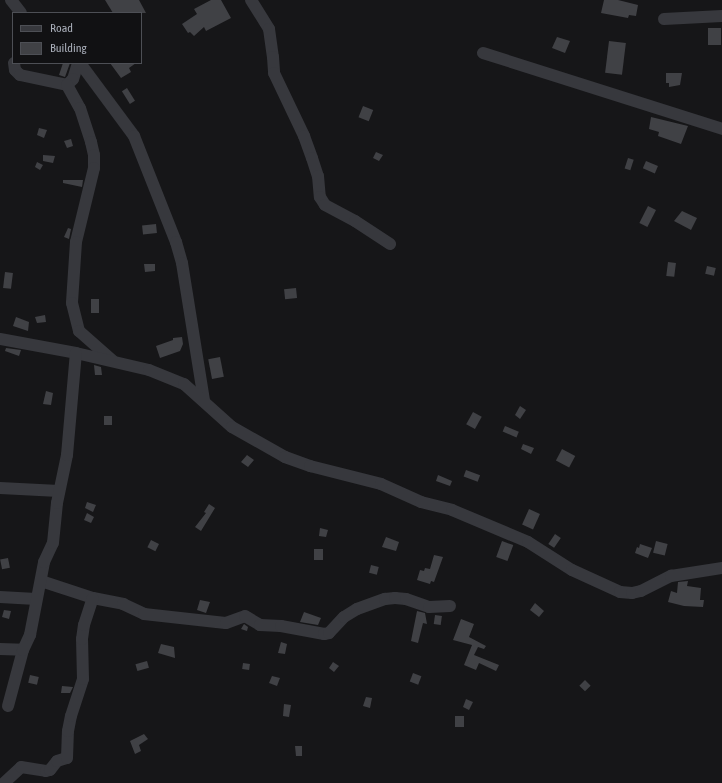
<!DOCTYPE html>
<style>
body{margin:0}
#map{position:relative;width:722px;height:783px;overflow:hidden;background:#161618;font-family:"Asap Condensed",sans-serif}
div>[style]{position:absolute}
.building>*{inset:0;background:#404145;transform-origin:0 0}
.minor>*{height:12px;margin:-6px;padding:0 6px;transform-origin:6px;border-radius:6px;background:#37383d}
span{translate:-50% -50%;white-space:nowrap;text-align:center;line-height:1.15;-webkit-text-stroke:3px #111113;paint-order:stroke}
.legend{position:absolute;left:12px;top:12px;width:130px;height:52px;box-sizing:border-box;background:#111113;border:1px solid #4d4f55;margin:0;padding:5px 7px;list-style:none;font-size:12px;color:#a8adb8}
.legend li{display:flex;align-items:center;gap:8px;height:20px}
.legend b{width:20px;border:1px solid #4d4f55}
</style>
<div id="map">
<div class="building">
<div style="clip-path:polygon(105px 0,139px 0,146px 13px,113px 13px)"></div>
<div style="clip-path:polygon(211px 0,221px 0,231px 18px,206px 31px,204px 27px,194px 36px,190px 32px,188px 33px,182px 24px,197px 14px,194px 9px)"></div>
<div style="clip-path:polygon(604px 0,618px 0,638px 5px,636px 16px,629px 15px,628px 18px,601px 13px)"></div>
<div style="left:721px;top:28px;width:17px;height:13px;rotate:90deg"></div>
<div style="clip-path:polygon(557px 37px,570px 41px,565px 53px,552px 48px)"></div>
<div style="left:609px;top:41px;width:17px;height:32px;rotate:7deg"></div>
<div style="clip-path:polygon(63px 63px,70px 63px,65px 77px,59px 75px)"></div>
<div style="clip-path:polygon(110px 63px,136px 63px,129px 68px,131px 72px,121px 78px)"></div>
<div style="clip-path:polygon(666px 73px,682px 73px,680px 85px,669px 87px,669px 83px,666px 83px)"></div>
<div style="left:127px;top:88px;width:15px;height:6px;rotate:58deg"></div>
<div style="left:363px;top:106px;width:11px;height:12px;rotate:22deg"></div>
<div style="clip-path:polygon(651px 117px,688px 126px,681px 144px,658px 136px,659px 132px,649px 129px)"></div>
<div style="clip-path:polygon(39px 128px,47px 130px,44px 138px,37px 135px)"></div>
<div style="clip-path:polygon(71px 139px,73px 146px,67px 148px,64px 141px)"></div>
<div style="clip-path:polygon(376px 152px,383px 155px,379px 161px,373px 158px)"></div>
<div style="clip-path:polygon(43px 155px,55px 156px,53px 163px,43px 161px)"></div>
<div style="left:628px;top:158px;width:6px;height:11px;rotate:18deg"></div>
<div style="left:646px;top:161px;width:13px;height:8px;rotate:23deg"></div>
<div style="clip-path:polygon(37px 162px,43px 165px,40px 170px,35px 167px)"></div>
<div style="clip-path:polygon(63px 180px,83px 180px,82px 187px,63px 183px)"></div>
<div style="left:648px;top:206px;width:9px;height:19px;rotate:27deg"></div>
<div style="clip-path:polygon(682px 211px,697px 218px,691px 230px,674px 221px)"></div>
<div style="left:156px;top:224px;width:9px;height:14px;rotate:84deg"></div>
<div style="clip-path:polygon(68px 228px,71px 229px,69px 239px,64px 237px)"></div>
<div style="left:668px;top:262px;width:8px;height:14px;rotate:7deg"></div>
<div style="clip-path:polygon(144px 264px,155px 264px,155px 271px,145px 272px)"></div>
<div style="left:707px;top:266px;width:9px;height:8px;rotate:13deg"></div>
<div style="left:5px;top:272px;width:8px;height:16px;rotate:7deg"></div>
<div style="left:296px;top:288px;width:10px;height:12px;rotate:84deg"></div>
<div style="left:91px;top:299px;width:8px;height:14px"></div>
<div style="clip-path:polygon(45px 315px,46px 322px,37px 323px,35px 317px)"></div>
<div style="clip-path:polygon(16px 317px,29px 322px,28px 331px,13px 326px)"></div>
<div style="clip-path:polygon(182px 337px,183px 344px,180px 351px,160px 358px,156px 346px,173px 340px,173px 338px)"></div>
<div style="clip-path:polygon(6px 348px,21px 350px,19px 356px,5px 351px)"></div>
<div style="left:220px;top:357px;width:20px;height:12px;rotate:79deg"></div>
<div style="clip-path:polygon(94px 365px,101px 367px,102px 375px,95px 375px)"></div>
<div style="clip-path:polygon(46px 391px,53px 393px,51px 405px,43px 404px)"></div>
<div style="clip-path:polygon(520px 406px,526px 410px,520px 419px,515px 415px)"></div>
<div style="left:473px;top:412px;width:10px;height:14px;rotate:29deg"></div>
<div style="left:104px;top:416px;width:8px;height:9px"></div>
<div style="left:505px;top:426px;width:15px;height:6px;rotate:23deg"></div>
<div style="clip-path:polygon(523px 444px,534px 448px,531px 454px,521px 449px)"></div>
<div style="left:562px;top:449px;width:15px;height:13px;rotate:28deg"></div>
<div style="clip-path:polygon(247px 455px,254px 460px,248px 467px,241px 462px)"></div>
<div style="left:466px;top:470px;width:15px;height:7px;rotate:20deg"></div>
<div style="clip-path:polygon(438px 475px,452px 481px,450px 486px,436px 481px)"></div>
<div style="clip-path:polygon(87px 502px,96px 505px,93px 512px,85px 508px)"></div>
<div style="clip-path:polygon(209px 504px,215px 508px,201px 531px,195px 527px,206px 513px,204px 512px)"></div>
<div style="left:529px;top:509px;width:12px;height:17px;rotate:24deg"></div>
<div style="clip-path:polygon(87px 513px,94px 517px,91px 523px,84px 520px)"></div>
<div style="clip-path:polygon(320px 528px,328px 530px,326px 537px,319px 536px)"></div>
<div style="left:555px;top:534px;width:7px;height:12px;rotate:34deg"></div>
<div style="clip-path:polygon(386px 537px,399px 542px,396px 551px,382px 547px)"></div>
<div style="left:151px;top:540px;width:9px;height:8px;rotate:27deg"></div>
<div style="left:502px;top:541px;width:12px;height:17px;rotate:20deg"></div>
<div style="left:656px;top:541px;width:12px;height:12px;rotate:14deg"></div>
<div style="clip-path:polygon(640px 544px,652px 548px,648px 558px,635px 553px,637px 547px,639px 548px)"></div>
<div style="left:314px;top:549px;width:9px;height:11px"></div>
<div style="clip-path:polygon(434px 555px,443px 557px,434px 582px,431px 581px,430px 584px,417px 580px,420px 570px,424px 571px,425px 568px,430px 569px)"></div>
<div style="left:8px;top:558px;width:10px;height:8px;rotate:79deg"></div>
<div style="left:371px;top:565px;width:8px;height:8px;rotate:14deg"></div>
<div style="clip-path:polygon(688px 581px,687px 586px,701px 588px,700px 600px,704px 600px,703px 607px,684px 606px,668px 602px,671px 591px,677px 593px,678px 582px)"></div>
<div style="clip-path:polygon(200px 600px,210px 602px,206px 613px,197px 610px)"></div>
<div style="clip-path:polygon(535px 603px,544px 611px,539px 617px,530px 610px)"></div>
<div style="clip-path:polygon(4px 610px,11px 611px,9px 619px,2px 617px)"></div>
<div style="clip-path:polygon(417px 611px,425px 613px,427px 624px,423px 623px,418px 643px,411px 641px)"></div>
<div style="clip-path:polygon(304px 612px,321px 618px,318px 625px,300px 622px)"></div>
<div style="left:435px;top:615px;width:7px;height:9px;rotate:8deg"></div>
<div style="clip-path:polygon(461px 619px,474px 624px,469px 637px,486px 646px,484px 649px,478px 647px,474px 655px,499px 665px,496px 671px,479px 663px,476px 670px,464px 665px,472px 645px,453px 640px)"></div>
<div style="clip-path:polygon(244px 624px,248px 627px,247px 631px,241px 629px)"></div>
<div style="clip-path:polygon(281px 642px,287px 644px,285px 654px,278px 653px)"></div>
<div style="clip-path:polygon(161px 644px,174px 647px,175px 658px,158px 653px)"></div>
<div style="left:147px;top:661px;width:7px;height:12px;rotate:74deg"></div>
<div style="clip-path:polygon(333px 662px,339px 666px,334px 672px,329px 668px)"></div>
<div style="left:243px;top:663px;width:7px;height:6px;rotate:8deg"></div>
<div style="left:413px;top:673px;width:9px;height:9px;rotate:21deg"></div>
<div style="left:30px;top:675px;width:9px;height:8px;rotate:13deg"></div>
<div style="clip-path:polygon(272px 676px,280px 678px,277px 686px,269px 683px)"></div>
<div style="left:585px;top:680px;width:8px;height:8px;rotate:45deg"></div>
<div style="clip-path:polygon(62px 686px,73px 687px,70px 693px,61px 693px)"></div>
<div style="clip-path:polygon(366px 697px,372px 698px,370px 708px,363px 706px)"></div>
<div style="clip-path:polygon(466px 699px,473px 702px,469px 710px,463px 707px)"></div>
<div style="clip-path:polygon(284px 704px,291px 705px,289px 717px,283px 716px)"></div>
<div style="left:455px;top:716px;width:9px;height:11px"></div>
<div style="clip-path:polygon(144px 734px,148px 739px,139px 745px,141px 751px,135px 754px,130px 741px)"></div>
<div style="clip-path:polygon(295px 746px,302px 746px,302px 756px,296px 756px)"></div>
</div>
<div class="minor">
<div style="left:11px;top:0;width:16px;rotate:52deg"></div>
<div style="left:251px;top:0;width:34px;rotate:58deg"></div>
<div style="left:269px;top:29px;width:28px;rotate:82deg"></div>
<div style="left:273px;top:57px;width:16px;rotate:86deg"></div>
<div style="left:274px;top:73px;width:70px;rotate:64.5deg"></div>
<div style="left:304px;top:136px;width:23px;rotate:70deg"></div>
<div style="left:312px;top:158px;width:19px;rotate:72deg"></div>
<div style="left:318px;top:176px;width:21px;rotate:85deg"></div>
<div style="left:320px;top:197px;width:9px;rotate:58deg"></div>
<div style="left:325px;top:205px;width:34px;rotate:28deg"></div>
<div style="left:355px;top:221px;width:42px;rotate:33.3deg"></div>
<div style="left:664px;top:19px;width:58px;rotate:-3deg"></div>
<div style="left:483px;top:53px;width:251px;rotate:17.6deg"></div>
<div style="left:14px;top:63px;width:7px;rotate:82deg"></div>
<div style="left:15px;top:70px;width:7px;rotate:45deg"></div>
<div style="left:20px;top:75px;width:48px;rotate:12deg"></div>
<div style="left:78px;top:63px;width:17px;rotate:107deg"></div>
<div style="left:73px;top:79px;width:8px;rotate:135deg"></div>
<div style="left:67px;top:85px;width:26px;rotate:61deg"></div>
<div style="left:80px;top:108px;width:36px;rotate:72deg"></div>
<div style="left:91px;top:142px;width:13px;rotate:77deg"></div>
<div style="left:94px;top:155px;width:13px;rotate:90deg"></div>
<div style="left:94px;top:168px;width:76px;rotate:103.7deg"></div>
<div style="left:76px;top:242px;width:61px;rotate:93.8deg"></div>
<div style="left:72px;top:303px;width:29px;rotate:76deg"></div>
<div style="left:79px;top:331px;width:45px;rotate:41.4deg"></div>
<div style="left:80px;top:63px;width:91px;rotate:53.5deg"></div>
<div style="left:134px;top:136px;width:114px;rotate:68.4deg"></div>
<div style="left:176px;top:242px;width:22px;rotate:74deg"></div>
<div style="left:182px;top:263px;width:140px;rotate:80.9deg"></div>
<div style="left:0;top:339px;width:77px;rotate:10.4deg"></div>
<div style="left:76px;top:353px;width:75px;rotate:13.1deg"></div>
<div style="left:149px;top:370px;width:38px;rotate:22deg"></div>
<div style="left:184px;top:384px;width:64px;rotate:41.9deg"></div>
<div style="left:232px;top:427px;width:61px;rotate:29.5deg"></div>
<div style="left:285px;top:457px;width:27px;rotate:20deg"></div>
<div style="left:310px;top:466px;width:73px;rotate:14.2deg"></div>
<div style="left:381px;top:484px;width:44px;rotate:24.2deg"></div>
<div style="left:421px;top:502px;width:32px;rotate:14deg"></div>
<div style="left:452px;top:510px;width:82px;rotate:22.8deg"></div>
<div style="left:528px;top:542px;width:52px;rotate:32.5deg"></div>
<div style="left:572px;top:570px;width:53px;rotate:24.6deg"></div>
<div style="left:620px;top:592px;width:12px;rotate:5deg"></div>
<div style="left:632px;top:593px;width:9px;rotate:-13deg"></div>
<div style="left:641px;top:591px;width:34px;rotate:-27deg"></div>
<div style="left:671px;top:576px;width:52px;rotate:-8.9deg"></div>
<div style="left:0;top:488px;width:59px;rotate:2.9deg"></div>
<div style="left:41px;top:581px;width:55px;rotate:18.1deg"></div>
<div style="left:93px;top:598px;width:31px;rotate:11deg"></div>
<div style="left:123px;top:604px;width:23px;rotate:25deg"></div>
<div style="left:144px;top:614px;width:82px;rotate:6.3deg"></div>
<div style="left:226px;top:623px;width:20px;rotate:-20deg"></div>
<div style="left:245px;top:616px;width:17px;rotate:31deg"></div>
<div style="left:260px;top:625px;width:21px;rotate:3deg"></div>
<div style="left:281px;top:626px;width:44px;rotate:10.5deg"></div>
<div style="left:324px;top:634px;width:5px;rotate:-11deg"></div>
<div style="left:329px;top:633px;width:22px;rotate:-47deg"></div>
<div style="left:344px;top:617px;width:15px;rotate:-32deg"></div>
<div style="left:357px;top:609px;width:30px;rotate:-20deg"></div>
<div style="left:385px;top:599px;width:10px;rotate:-6deg"></div>
<div style="left:395px;top:598px;width:11px;rotate:5deg"></div>
<div style="left:406px;top:599px;width:24px;rotate:19deg"></div>
<div style="left:429px;top:607px;width:21px;rotate:-3deg"></div>
<div style="left:0;top:597px;width:36px;rotate:3deg"></div>
<div style="left:0;top:649px;width:23px;rotate:2deg"></div>
<div style="left:8px;top:706px;width:58px;rotate:-75deg"></div>
<div style="left:23px;top:650px;width:17px;rotate:-65deg"></div>
<div style="left:30px;top:635px;width:74px;rotate:-79.1deg"></div>
<div style="left:44px;top:562px;width:21px;rotate:-65deg"></div>
<div style="left:53px;top:543px;width:40px;rotate:-84.3deg"></div>
<div style="left:57px;top:503px;width:49px;rotate:-78.2deg"></div>
<div style="left:67px;top:455px;width:102px;rotate:-85deg"></div>
<div style="left:4px;top:783px;width:23px;rotate:-43deg"></div>
<div style="left:21px;top:767px;width:25px;rotate:9deg"></div>
<div style="left:46px;top:771px;width:4px;rotate:-14deg"></div>
<div style="left:50px;top:770px;width:11px;rotate:-52deg"></div>
<div style="left:57px;top:761px;width:10px;rotate:-17deg"></div>
<div style="left:67px;top:758px;width:27px;rotate:-88deg"></div>
<div style="left:68px;top:731px;width:15px;rotate:-79deg"></div>
<div style="left:71px;top:716px;width:39px;rotate:-72deg"></div>
<div style="left:83px;top:679px;width:40px;rotate:-91.4deg"></div>
<div style="left:82px;top:639px;width:14px;rotate:-82deg"></div>
<div style="left:84px;top:625px;width:28px;rotate:-72deg"></div>
</div>
<ul class="legend">
<li><b style="height:5px;background:#37383d"></b>Road</li>
<li><b style="height:11px;background:#404145"></b>Building</li>
</ul>
</div>
